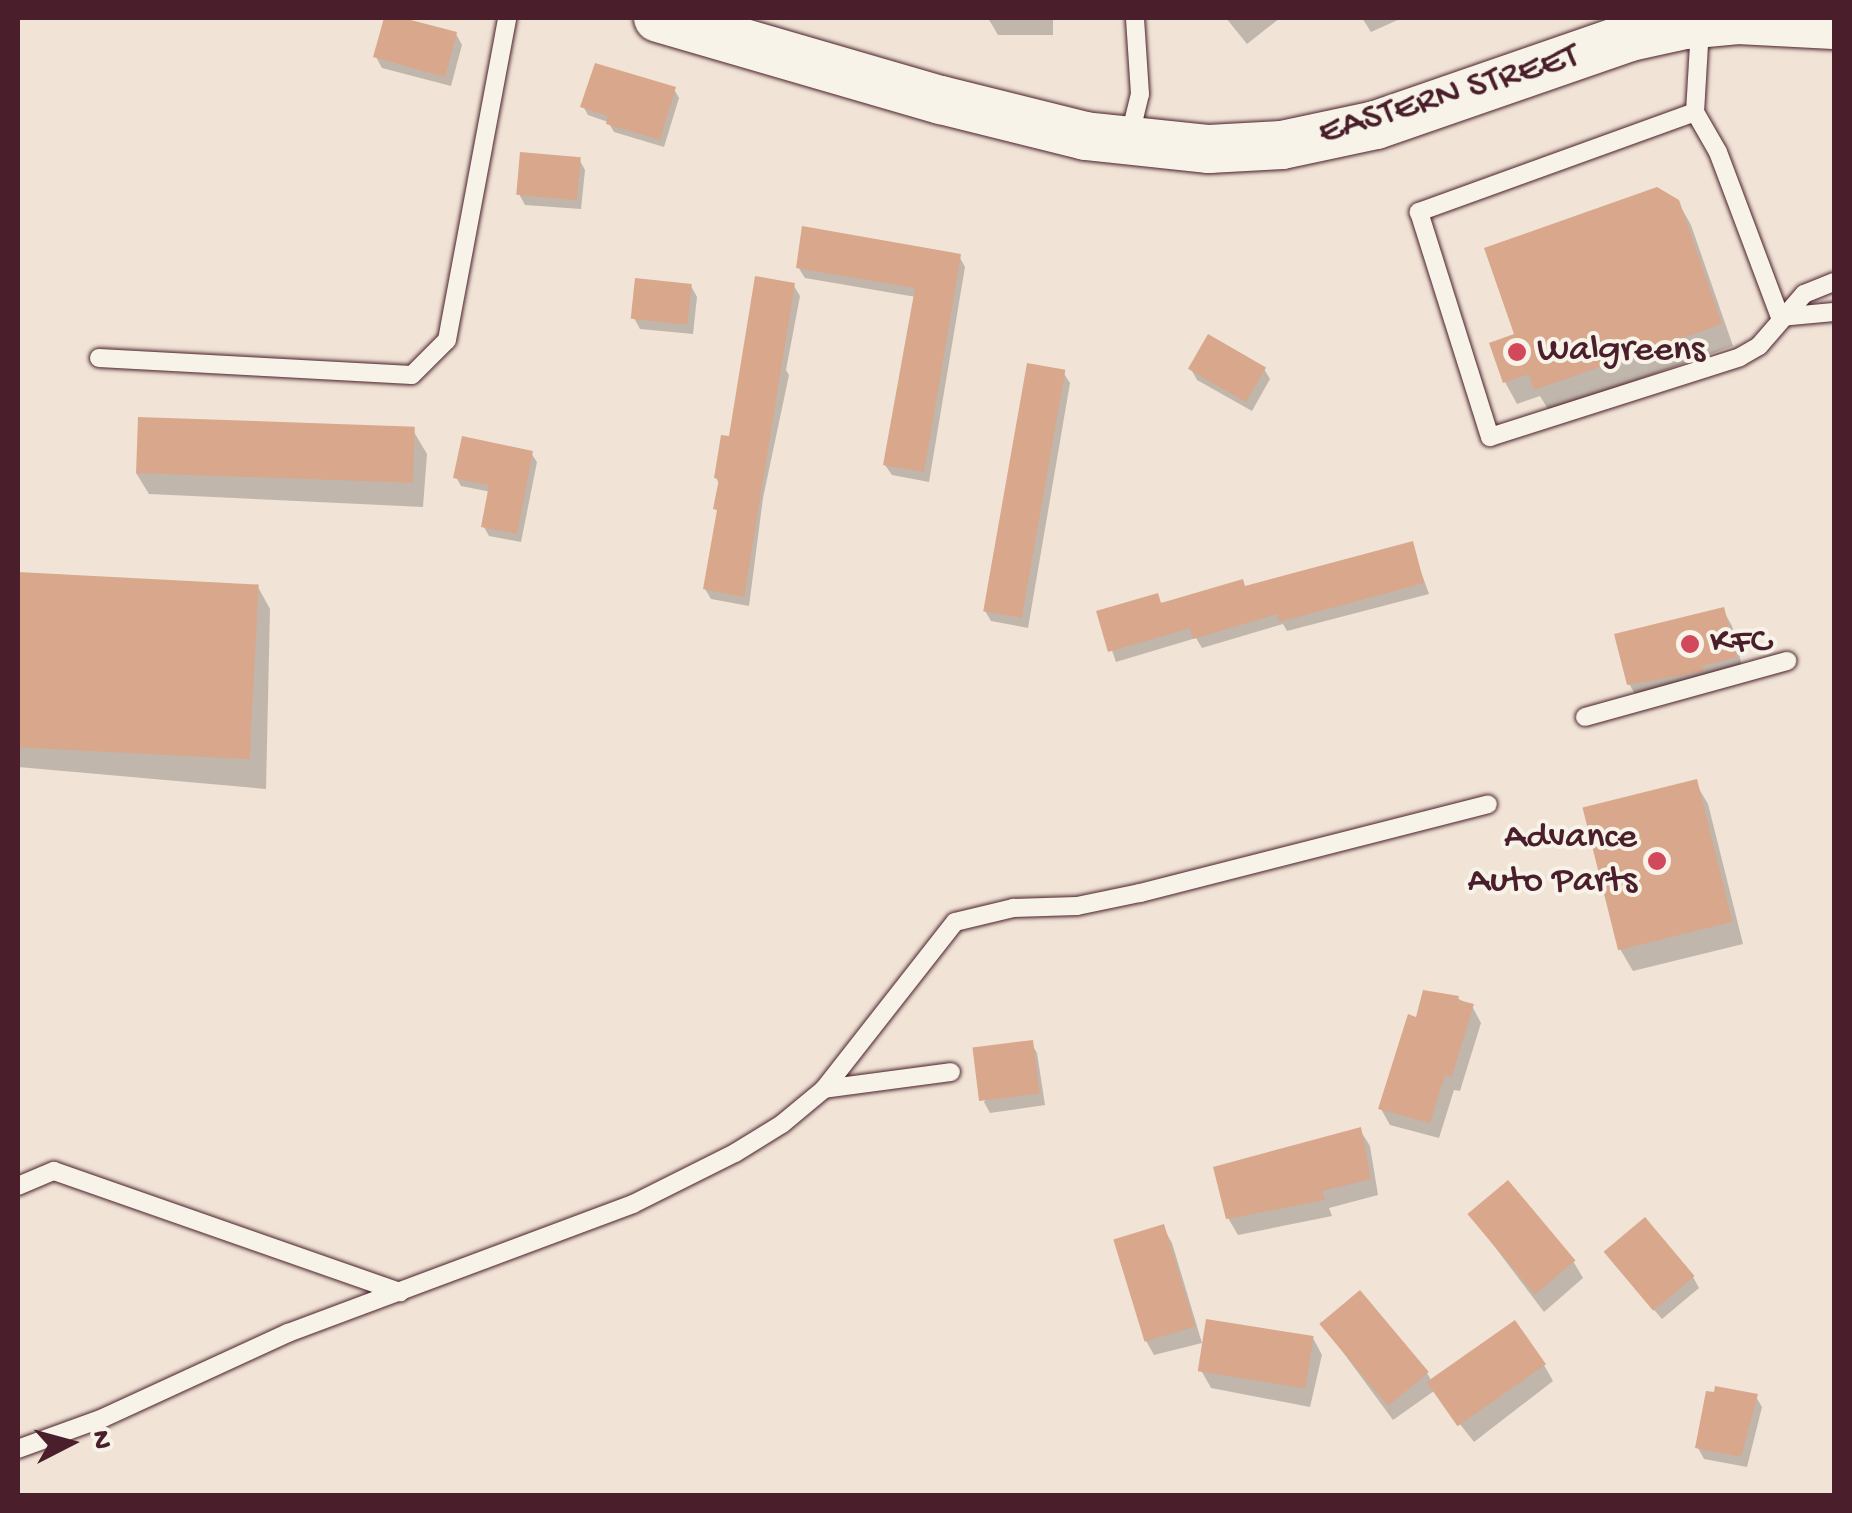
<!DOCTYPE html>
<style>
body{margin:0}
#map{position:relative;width:1852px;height:1513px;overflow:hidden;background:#f1e4d6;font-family:"Gochi Hand",sans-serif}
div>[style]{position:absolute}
.shadow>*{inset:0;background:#0003}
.building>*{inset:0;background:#d9a78c;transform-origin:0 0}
.roads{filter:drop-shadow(0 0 2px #4a1f2b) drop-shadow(0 0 2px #4a1f2b)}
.lane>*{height:18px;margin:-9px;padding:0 9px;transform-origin:9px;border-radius:9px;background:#f7f3e8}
.secondary>*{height:48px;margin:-24px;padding:0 24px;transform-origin:24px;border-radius:24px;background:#f7f3e8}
.dots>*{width:28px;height:28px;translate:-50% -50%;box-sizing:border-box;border:5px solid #f7f3e8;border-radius:50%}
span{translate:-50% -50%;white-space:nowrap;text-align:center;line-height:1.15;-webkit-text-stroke:8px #f7f3e8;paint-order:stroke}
.street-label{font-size:38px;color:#4a1f2b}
.poi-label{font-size:38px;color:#4a1f2b}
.left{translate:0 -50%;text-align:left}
.right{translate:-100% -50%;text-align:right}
.frame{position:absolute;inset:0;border:20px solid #4a1f2b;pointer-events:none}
.north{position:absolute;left:20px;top:1393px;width:100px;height:100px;-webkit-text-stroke:8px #f7f3e8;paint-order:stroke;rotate:84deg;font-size:28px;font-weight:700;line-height:40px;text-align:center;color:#4a1f2b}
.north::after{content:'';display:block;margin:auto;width:35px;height:45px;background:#4a1f2b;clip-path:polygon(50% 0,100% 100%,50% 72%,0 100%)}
</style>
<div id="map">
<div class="shadow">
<div style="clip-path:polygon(386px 18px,456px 34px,462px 45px,451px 86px,382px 68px,376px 57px)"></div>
<div style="clip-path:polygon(988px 18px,1053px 18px,1053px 35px,998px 35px)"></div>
<div style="clip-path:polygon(1226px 18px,1280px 18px,1247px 44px)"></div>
<div style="clip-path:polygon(1362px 18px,1402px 18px,1371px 32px)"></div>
<div style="clip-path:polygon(674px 89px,679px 98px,664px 147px,614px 132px,608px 122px,588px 115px,583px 106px)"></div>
<div style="clip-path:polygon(579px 159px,585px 170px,581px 209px,525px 205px,519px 194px)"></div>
<div style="clip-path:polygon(1678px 202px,1691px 225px,1733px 346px,1549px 411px,1540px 396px,1517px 404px,1505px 382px,1517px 336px)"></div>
<div style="clip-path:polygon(959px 256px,965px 267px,929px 482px,892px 475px,885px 465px,916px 297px,805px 278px,798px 267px)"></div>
<div style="clip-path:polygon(691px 286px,697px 297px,693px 334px,640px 329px,634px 318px)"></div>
<div style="clip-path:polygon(794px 286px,800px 296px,786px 370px,789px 375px,763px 498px,749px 606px,711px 599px,705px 589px,719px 514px,720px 485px,716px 478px)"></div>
<div style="clip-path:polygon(1191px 369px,1264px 369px,1270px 379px,1252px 411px,1197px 380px)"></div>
<div style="clip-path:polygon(1063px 372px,1070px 383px,1028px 628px,991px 621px,985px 611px)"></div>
<div style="clip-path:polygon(414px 432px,427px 454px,423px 507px,149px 494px,136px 473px)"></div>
<div style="clip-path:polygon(531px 453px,537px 462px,521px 542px,489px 536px,484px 527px,491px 492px,461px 486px,456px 477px)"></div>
<div style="clip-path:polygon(1411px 544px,1429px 594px,1287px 631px,1283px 624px,1202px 648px,1196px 638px,1116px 662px,1099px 613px,1246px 589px)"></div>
<div style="clip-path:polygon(18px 574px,258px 587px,270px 609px,266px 789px,18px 767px)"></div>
<div style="clip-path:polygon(1723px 610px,1732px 626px,1744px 674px,1639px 700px,1629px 684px)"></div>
<div style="clip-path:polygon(1695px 782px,1708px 804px,1743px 944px,1633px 971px,1620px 949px)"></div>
<div style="clip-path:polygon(1457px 998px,1472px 1006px,1481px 1023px,1460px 1091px,1454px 1090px,1439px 1138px,1390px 1125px,1381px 1109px,1418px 1020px)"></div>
<div style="clip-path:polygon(1031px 1043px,1037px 1053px,1045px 1105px,990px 1113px,984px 1102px)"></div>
<div style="clip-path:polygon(1360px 1130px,1370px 1146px,1378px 1195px,1329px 1208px,1332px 1216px,1238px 1235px,1228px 1218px)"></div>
<div style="clip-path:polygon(1470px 1214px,1573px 1261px,1583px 1278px,1544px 1312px)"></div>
<div style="clip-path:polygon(1163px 1227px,1172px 1243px,1202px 1343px,1154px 1355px,1145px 1339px)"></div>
<div style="clip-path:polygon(1611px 1260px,1693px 1277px,1699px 1288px,1662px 1319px)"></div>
<div style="clip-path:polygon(1320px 1321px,1427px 1373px,1434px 1385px,1544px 1365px,1553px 1381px,1474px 1442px,1434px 1391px,1393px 1420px)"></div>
<div style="clip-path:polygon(1313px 1338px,1322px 1355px,1310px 1407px,1211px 1388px,1202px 1372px)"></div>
<div style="clip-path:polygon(1716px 1395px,1756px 1397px,1762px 1407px,1747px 1467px,1704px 1459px,1698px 1448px)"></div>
</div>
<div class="building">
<div style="clip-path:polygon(384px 18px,403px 18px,457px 32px,445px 77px,373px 57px)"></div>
<div style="clip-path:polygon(595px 63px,676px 87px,660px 140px,606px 124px,608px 116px,580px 107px)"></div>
<div style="left:520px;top:152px;width:61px;height:43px;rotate:5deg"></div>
<div style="clip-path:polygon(1657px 187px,1679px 200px,1722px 324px,1534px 390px,1529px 374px,1503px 383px,1489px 343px,1514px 334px,1484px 248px)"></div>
<div style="clip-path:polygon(802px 226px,961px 254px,924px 472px,883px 465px,915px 288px,796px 268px)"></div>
<div style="clip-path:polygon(755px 276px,795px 283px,744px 597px,703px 589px,717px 510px,713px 509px,719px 479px,714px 478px,721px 435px,729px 436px)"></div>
<div style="left:635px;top:278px;width:57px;height:41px;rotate:6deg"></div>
<div style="left:1208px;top:334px;width:67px;height:40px;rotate:30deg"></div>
<div style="left:1027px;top:363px;width:39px;height:252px;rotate:10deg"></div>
<div style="left:138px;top:417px;width:277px;height:56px;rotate:2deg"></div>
<div style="clip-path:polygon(462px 436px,533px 451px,517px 534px,481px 527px,489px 485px,453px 478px)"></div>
<div style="clip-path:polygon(1413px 541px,1424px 583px,1279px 622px,1277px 614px,1193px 639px,1190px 628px,1108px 652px,1096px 611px,1158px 593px,1161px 603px,1243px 579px,1245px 586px)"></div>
<div style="left:18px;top:572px;width:241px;height:175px;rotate:3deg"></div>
<div style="clip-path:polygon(1724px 607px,1737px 657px,1702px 666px,1704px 671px,1627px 685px,1614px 634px)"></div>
<div style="left:1697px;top:779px;width:147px;height:118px;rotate:76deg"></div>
<div style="clip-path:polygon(1423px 990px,1459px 996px,1458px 1000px,1474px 1004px,1452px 1076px,1445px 1075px,1430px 1123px,1378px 1109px,1408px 1014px,1416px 1017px)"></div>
<div style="left:1033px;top:1040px;width:54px;height:61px;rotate:83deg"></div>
<div style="clip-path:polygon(1361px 1127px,1371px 1179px,1322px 1191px,1325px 1200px,1226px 1219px,1213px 1167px)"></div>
<div style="left:1508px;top:1180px;width:105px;height:53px;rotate:50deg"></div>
<div style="left:1645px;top:1217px;width:77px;height:54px;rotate:50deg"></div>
<div style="left:1164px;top:1224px;width:107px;height:53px;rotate:73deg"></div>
<div style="left:1360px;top:1290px;width:107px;height:53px;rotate:50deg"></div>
<div style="left:1206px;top:1319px;width:109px;height:53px;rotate:9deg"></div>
<div style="left:1515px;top:1320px;width:54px;height:108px;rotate:55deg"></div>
<div style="clip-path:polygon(1715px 1386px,1758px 1394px,1741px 1457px,1695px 1448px,1706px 1391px,1714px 1392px)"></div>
</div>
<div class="roads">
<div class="lane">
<div style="left:1695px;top:112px;width:85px;rotate:-86.6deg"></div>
<div style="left:1129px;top:139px;width:46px;rotate:-76.3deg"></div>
<div style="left:1140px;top:94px;width:76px;rotate:-93.8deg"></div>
<div style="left:1780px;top:317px;width:176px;rotate:-110.6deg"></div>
<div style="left:1718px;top:152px;width:46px;rotate:-119.9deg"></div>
<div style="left:1695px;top:112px;width:294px;rotate:160.1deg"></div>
<div style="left:1419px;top:212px;width:236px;rotate:72.5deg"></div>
<div style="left:1490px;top:437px;width:262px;rotate:-17.7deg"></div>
<div style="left:1740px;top:357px;width:22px;rotate:-30deg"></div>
<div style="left:1759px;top:346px;width:69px;rotate:-49.1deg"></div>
<div style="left:1804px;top:294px;width:32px;rotate:-22deg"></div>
<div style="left:1780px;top:317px;width:54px;rotate:-5.3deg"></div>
<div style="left:99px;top:358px;width:313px;rotate:3.1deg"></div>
<div style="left:412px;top:375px;width:49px;rotate:-45deg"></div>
<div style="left:447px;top:340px;width:328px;rotate:-79.4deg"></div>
<div style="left:1585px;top:717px;width:210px;rotate:-15.5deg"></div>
<div style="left:824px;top:1089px;width:128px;rotate:-7.6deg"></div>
<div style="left:18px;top:1186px;width:39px;rotate:-23deg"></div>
<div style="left:54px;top:1171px;width:367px;rotate:19.3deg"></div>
<div style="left:18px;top:1449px;width:90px;rotate:-20deg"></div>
<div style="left:103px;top:1418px;width:204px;rotate:-24.7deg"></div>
<div style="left:288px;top:1333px;width:368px;rotate:-20.5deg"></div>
<div style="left:633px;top:1204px;width:114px;rotate:-26.6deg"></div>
<div style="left:735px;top:1153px;width:55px;rotate:-31.7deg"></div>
<div style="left:782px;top:1124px;width:55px;rotate:-39.8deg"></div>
<div style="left:824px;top:1089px;width:212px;rotate:-51.9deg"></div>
<div style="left:955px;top:922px;width:60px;rotate:-13.6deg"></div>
<div style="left:1013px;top:908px;width:64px;rotate:-1.8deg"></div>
<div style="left:1077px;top:906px;width:64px;rotate:-11.7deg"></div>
<div style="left:1140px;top:893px;width:359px;rotate:-14.3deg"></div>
</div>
<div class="secondary">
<div style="left:658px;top:18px;width:295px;rotate:16.2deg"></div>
<div style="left:941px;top:100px;width:148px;rotate:14deg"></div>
<div style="left:1085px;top:136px;width:125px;rotate:6deg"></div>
<div style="left:1209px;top:149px;width:73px;rotate:-3.1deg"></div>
<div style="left:1282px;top:145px;width:96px;rotate:-12deg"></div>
<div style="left:1376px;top:125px;width:269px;rotate:-19.1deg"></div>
<div style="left:1630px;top:37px;width:56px;rotate:-12.3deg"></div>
<div style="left:1685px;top:25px;width:53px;rotate:-5.4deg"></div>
<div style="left:1738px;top:20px;width:96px;rotate:3deg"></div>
</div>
</div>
<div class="dots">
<div style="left:1517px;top:352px;background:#d1495b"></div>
<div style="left:1690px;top:644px;background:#d1495b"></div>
<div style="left:1657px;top:861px;background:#d1495b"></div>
</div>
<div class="street-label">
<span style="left:1449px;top:96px;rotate:-17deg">EASTERN STREET</span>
</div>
<div class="poi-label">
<span class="left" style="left:1537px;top:352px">Walgreens</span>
<span class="left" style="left:1710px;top:644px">KFC</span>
<span class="right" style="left:1637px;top:861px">Advance<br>Auto Parts</span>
</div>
<div class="frame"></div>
<div class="north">N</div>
</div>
